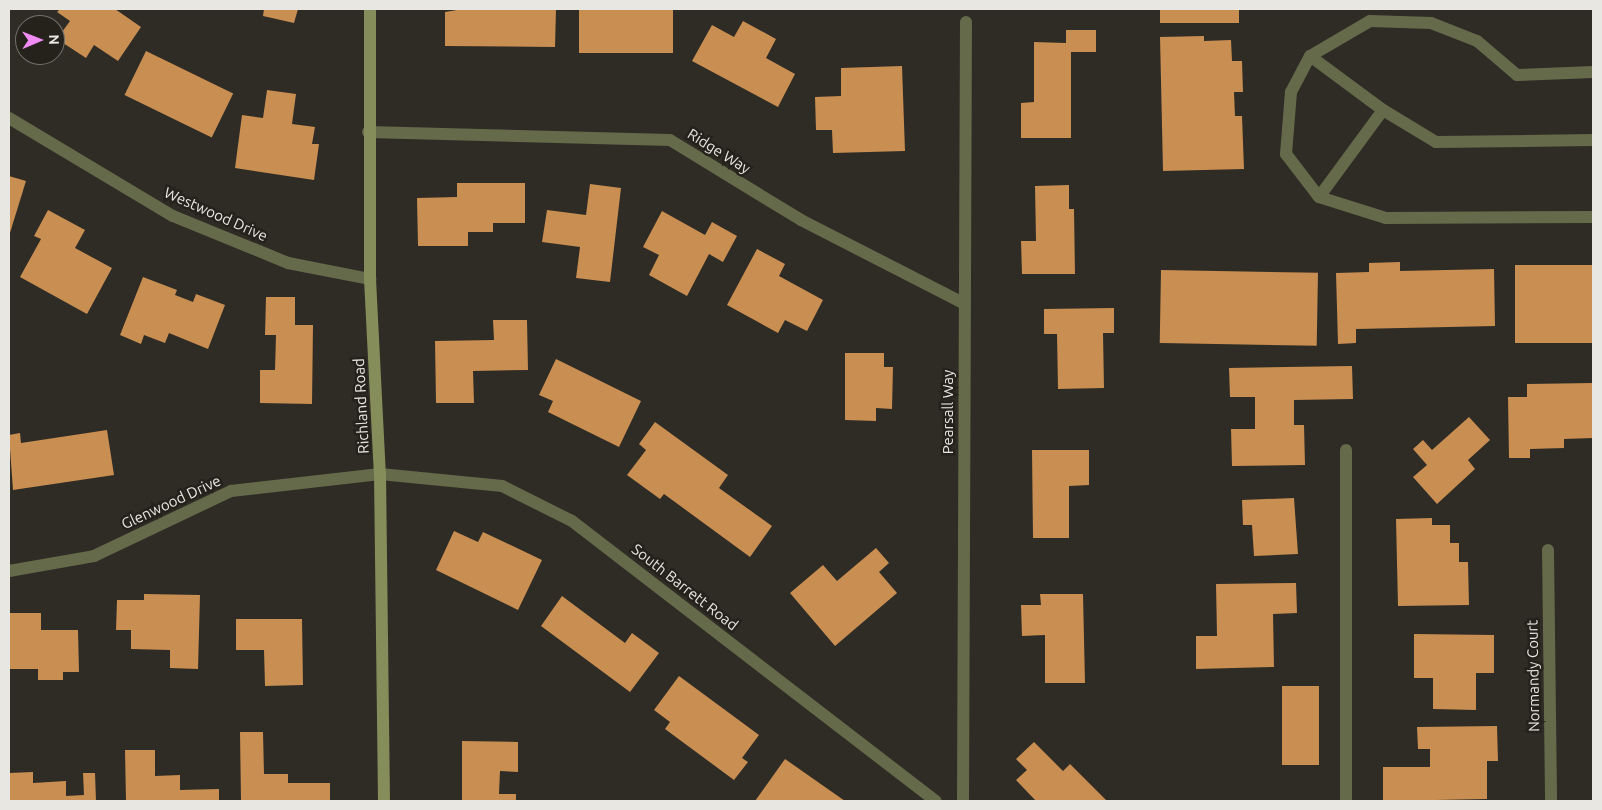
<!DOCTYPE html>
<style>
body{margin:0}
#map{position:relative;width:1602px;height:810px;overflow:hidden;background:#2f2c25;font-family:Ubuntu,sans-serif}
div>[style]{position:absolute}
.building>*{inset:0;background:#c98e52;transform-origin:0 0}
.lane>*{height:12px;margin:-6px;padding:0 6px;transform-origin:6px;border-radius:6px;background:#656a4b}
.street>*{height:12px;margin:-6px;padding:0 6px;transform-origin:6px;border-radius:6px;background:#656a4b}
.secondary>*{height:12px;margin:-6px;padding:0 6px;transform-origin:6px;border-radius:6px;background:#858d5a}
span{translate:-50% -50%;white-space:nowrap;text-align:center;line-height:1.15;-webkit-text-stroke:5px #25221c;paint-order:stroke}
.street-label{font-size:15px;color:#e8e7e2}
.frame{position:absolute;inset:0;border:10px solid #e8e7e2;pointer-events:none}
.north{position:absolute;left:15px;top:15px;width:50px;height:50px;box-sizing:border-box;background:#25221c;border:1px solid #73716b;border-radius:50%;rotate:89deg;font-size:14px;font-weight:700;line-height:20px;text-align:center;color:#e8e7e2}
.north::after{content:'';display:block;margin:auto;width:18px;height:22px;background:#f08bf5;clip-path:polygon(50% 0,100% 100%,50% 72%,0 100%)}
</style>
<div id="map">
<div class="building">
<div style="clip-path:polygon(60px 9px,115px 9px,141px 27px,118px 61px,94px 45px,86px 58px,57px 39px,70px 21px,57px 12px)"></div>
<div style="clip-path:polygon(264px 9px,298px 9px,294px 23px,263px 16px)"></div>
<div style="clip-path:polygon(463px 9px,556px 9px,555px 47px,445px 46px,445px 12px)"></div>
<div style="left:579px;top:9px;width:94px;height:44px"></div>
<div style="left:1160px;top:9px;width:79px;height:14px"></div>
<div style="clip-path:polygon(743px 21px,776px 39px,766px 58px,795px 74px,778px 107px,692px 61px,712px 25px,734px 37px)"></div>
<div style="clip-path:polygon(1066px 30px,1096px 30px,1096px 52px,1071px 52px,1071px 138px,1021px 138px,1021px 103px,1034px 102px,1034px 42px,1066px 43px)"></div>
<div style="clip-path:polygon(1204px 36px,1204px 41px,1231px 40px,1232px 61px,1242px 61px,1243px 92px,1234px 92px,1235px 116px,1242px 116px,1244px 169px,1163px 171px,1160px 37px)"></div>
<div style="left:146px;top:51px;width:97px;height:49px;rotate:26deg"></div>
<div style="clip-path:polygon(902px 66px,905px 151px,833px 153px,832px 130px,816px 130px,815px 97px,841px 96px,841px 68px)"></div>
<div style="clip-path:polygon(267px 90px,296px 94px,292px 124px,315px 127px,312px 144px,319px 144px,314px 180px,235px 168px,242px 115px,263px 118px)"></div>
<div style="clip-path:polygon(9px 176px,26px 181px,9px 236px)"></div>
<div style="clip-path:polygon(457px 183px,525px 183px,525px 223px,493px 223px,493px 232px,468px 232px,468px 246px,418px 246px,417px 198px,457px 197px)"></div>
<div style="clip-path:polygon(590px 184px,621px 188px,610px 282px,576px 278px,580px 247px,542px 242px,547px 210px,586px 215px)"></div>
<div style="clip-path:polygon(1069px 185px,1069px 209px,1074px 209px,1075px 274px,1022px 274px,1021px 241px,1036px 241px,1035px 186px)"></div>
<div style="clip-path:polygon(48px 210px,85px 230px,75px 248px,112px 268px,87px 314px,20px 277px,41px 239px,34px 236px)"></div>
<div style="clip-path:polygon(662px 211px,705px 235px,712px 222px,737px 236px,723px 262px,709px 254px,687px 296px,649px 275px,659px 255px,643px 247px)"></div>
<div style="clip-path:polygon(757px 249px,785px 264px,779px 276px,823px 300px,807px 331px,785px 320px,778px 333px,727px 305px)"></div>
<div style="clip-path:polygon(1400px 262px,1400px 271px,1494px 269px,1495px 326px,1356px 329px,1356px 343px,1338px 344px,1336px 273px,1369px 272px,1369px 263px)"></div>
<div style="left:1593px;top:265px;width:78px;height:78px;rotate:90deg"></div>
<div style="left:1161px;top:270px;width:157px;height:73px;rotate:1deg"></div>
<div style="clip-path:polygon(143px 277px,177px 290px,175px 295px,193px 302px,196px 294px,225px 305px,208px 349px,169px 333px,165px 343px,144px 335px,141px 344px,120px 335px)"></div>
<div style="clip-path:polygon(266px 297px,295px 297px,295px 325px,313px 325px,312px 404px,260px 403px,260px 370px,275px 370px,276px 335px,265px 335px)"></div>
<div style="clip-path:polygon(1114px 308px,1114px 333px,1103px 333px,1104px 388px,1058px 389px,1057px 334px,1044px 334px,1044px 309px)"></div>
<div style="clip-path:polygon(493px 320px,527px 320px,528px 370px,473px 371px,474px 403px,436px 403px,435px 341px,494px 340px)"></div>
<div style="clip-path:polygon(845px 353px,884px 353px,884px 367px,893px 367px,892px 409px,876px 408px,876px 421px,845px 420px)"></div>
<div style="clip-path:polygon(556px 359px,641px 401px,619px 447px,548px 412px,553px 401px,539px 395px)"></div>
<div style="clip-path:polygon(1352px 366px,1353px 399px,1294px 400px,1294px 425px,1304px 425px,1305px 465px,1232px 466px,1231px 429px,1255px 429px,1255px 397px,1230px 397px,1229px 368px)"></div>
<div style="clip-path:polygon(1593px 383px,1593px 438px,1564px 439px,1564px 448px,1530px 449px,1530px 458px,1509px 458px,1508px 397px,1527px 397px,1527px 384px)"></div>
<div style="clip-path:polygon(1469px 417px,1490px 440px,1468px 460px,1475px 469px,1437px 504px,1413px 477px,1427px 465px,1413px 449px,1423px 440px,1432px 450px)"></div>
<div style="clip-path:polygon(655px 422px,728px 475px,719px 488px,772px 526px,750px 557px,664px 494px,660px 499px,627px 475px,646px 450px,639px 444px)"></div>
<div style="clip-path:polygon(107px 430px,114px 475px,13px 490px,9px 435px,20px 433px,21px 443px)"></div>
<div style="clip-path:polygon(1032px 450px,1089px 450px,1089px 485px,1069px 486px,1069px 538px,1033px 538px)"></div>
<div style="clip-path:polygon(1294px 498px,1298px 554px,1254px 556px,1252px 525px,1243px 525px,1242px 500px)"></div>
<div style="clip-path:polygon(1432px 518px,1432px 525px,1450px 525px,1450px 543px,1459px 543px,1459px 562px,1468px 562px,1469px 605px,1398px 606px,1396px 519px)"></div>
<div style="clip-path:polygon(454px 531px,478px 542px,483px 532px,542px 560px,518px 610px,436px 570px)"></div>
<div style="clip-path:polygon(876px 548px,889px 563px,879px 572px,897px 593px,835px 646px,790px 593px,823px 565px,837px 581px)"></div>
<div style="clip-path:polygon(1296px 583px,1297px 613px,1273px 614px,1274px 667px,1196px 669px,1196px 636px,1217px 636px,1216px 584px)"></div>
<div style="clip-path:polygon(144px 594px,200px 595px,198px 669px,170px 668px,170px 650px,131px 649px,131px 630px,116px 630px,117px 600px,144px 600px)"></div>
<div style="clip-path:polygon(1040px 594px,1083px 594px,1085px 683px,1045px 683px,1045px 635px,1022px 636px,1021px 605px,1041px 605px)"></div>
<div style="clip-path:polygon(562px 596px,625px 643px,632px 633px,659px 653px,630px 692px,541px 626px)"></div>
<div style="clip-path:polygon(9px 613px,41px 613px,41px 630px,78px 630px,79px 672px,63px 672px,63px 680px,38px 680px,38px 669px,9px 669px)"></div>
<div style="clip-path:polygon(236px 619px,302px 619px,303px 685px,265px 686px,264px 650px,236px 650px)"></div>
<div style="clip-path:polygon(1414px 634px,1494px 635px,1494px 673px,1476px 673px,1476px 710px,1433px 709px,1433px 678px,1414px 678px)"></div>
<div style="clip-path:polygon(679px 676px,759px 735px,742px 758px,748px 762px,734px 780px,665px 729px,670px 722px,654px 710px)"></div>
<div style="left:1282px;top:686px;width:37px;height:79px"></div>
<div style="clip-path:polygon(1497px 726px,1498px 761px,1487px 761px,1487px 799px,1383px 801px,1383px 767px,1430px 767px,1430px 749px,1418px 749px,1417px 727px)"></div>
<div style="clip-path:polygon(240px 732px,263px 732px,264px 774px,288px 774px,288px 783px,330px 783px,330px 801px,241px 801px)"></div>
<div style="clip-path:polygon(462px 741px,518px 742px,518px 772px,500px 771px,499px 794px,516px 794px,516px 801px,462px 801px)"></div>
<div style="clip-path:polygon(1034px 742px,1063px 771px,1070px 764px,1107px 801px,1036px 801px,1016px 780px,1027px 770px,1016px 759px)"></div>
<div style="clip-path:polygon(125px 750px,155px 750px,155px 776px,180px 775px,180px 790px,219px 789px,219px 801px,126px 801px)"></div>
<div style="clip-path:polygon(785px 759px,845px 801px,755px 801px)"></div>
<div style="clip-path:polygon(33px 772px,33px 783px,66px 781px,66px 796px,84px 795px,83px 773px,95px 773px,96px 801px,9px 801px,9px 773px)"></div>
</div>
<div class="lane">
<div style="left:1310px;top:56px;width:91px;rotate:36.5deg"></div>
<div style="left:1383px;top:110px;width:108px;rotate:126.3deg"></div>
<div style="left:1593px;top:72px;width:76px;rotate:177.7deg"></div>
<div style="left:1517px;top:75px;width:52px;rotate:-139.6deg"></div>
<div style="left:1477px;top:41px;width:49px;rotate:-158.6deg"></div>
<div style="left:1431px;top:23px;width:61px;rotate:-178.1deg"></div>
<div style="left:1370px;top:21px;width:69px;rotate:149.7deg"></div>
<div style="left:1310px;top:56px;width:41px;rotate:117.8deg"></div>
<div style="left:1291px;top:92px;width:62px;rotate:94.6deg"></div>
<div style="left:1286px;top:154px;width:54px;rotate:52.5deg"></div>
<div style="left:1319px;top:197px;width:70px;rotate:17.4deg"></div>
<div style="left:1386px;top:218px;width:207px;rotate:-0.3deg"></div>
<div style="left:1346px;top:801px;width:351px;rotate:-90deg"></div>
</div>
<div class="street">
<div style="left:1383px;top:110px;width:62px;rotate:31.1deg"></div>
<div style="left:1436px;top:142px;width:157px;rotate:-0.7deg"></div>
<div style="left:9px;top:118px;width:191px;rotate:30.9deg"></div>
<div style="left:173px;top:216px;width:124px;rotate:22.2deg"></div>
<div style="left:288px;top:263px;width:84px;rotate:11deg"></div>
<div style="left:368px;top:132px;width:302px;rotate:1.5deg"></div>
<div style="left:670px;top:140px;width:153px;rotate:31.4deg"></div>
<div style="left:801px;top:220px;width:184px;rotate:27.1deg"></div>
<div style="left:1548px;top:550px;width:251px;rotate:89.3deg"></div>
<div style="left:9px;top:571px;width:86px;rotate:-10deg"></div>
<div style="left:94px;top:556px;width:152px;rotate:-25.4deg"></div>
<div style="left:231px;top:491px;width:150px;rotate:-6.5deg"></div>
<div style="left:380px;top:474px;width:123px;rotate:5.6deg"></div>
<div style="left:502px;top:486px;width:78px;rotate:26.6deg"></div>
<div style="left:572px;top:521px;width:459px;rotate:37.6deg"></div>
<div style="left:963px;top:801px;width:779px;rotate:-89.78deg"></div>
</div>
<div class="secondary">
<div style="left:370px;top:9px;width:270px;rotate:90deg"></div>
<div style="left:370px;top:279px;width:195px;rotate:87.1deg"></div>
<div style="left:380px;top:474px;width:327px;rotate:89.3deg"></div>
</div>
<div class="street-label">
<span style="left:719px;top:151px;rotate:32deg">Ridge Way</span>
<span style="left:216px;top:214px;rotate:24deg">Westwood Drive</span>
<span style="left:361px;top:406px;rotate:-93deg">Richland Road</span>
<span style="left:948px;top:412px;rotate:-90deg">Pearsall Way</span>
<span style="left:171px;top:502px;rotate:-25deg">Glenwood Drive</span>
<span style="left:685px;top:587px;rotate:38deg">South Barrett Road</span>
<span style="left:1533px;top:676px;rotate:-91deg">Normandy Court</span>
</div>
<div class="frame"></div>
<div class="north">N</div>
</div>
